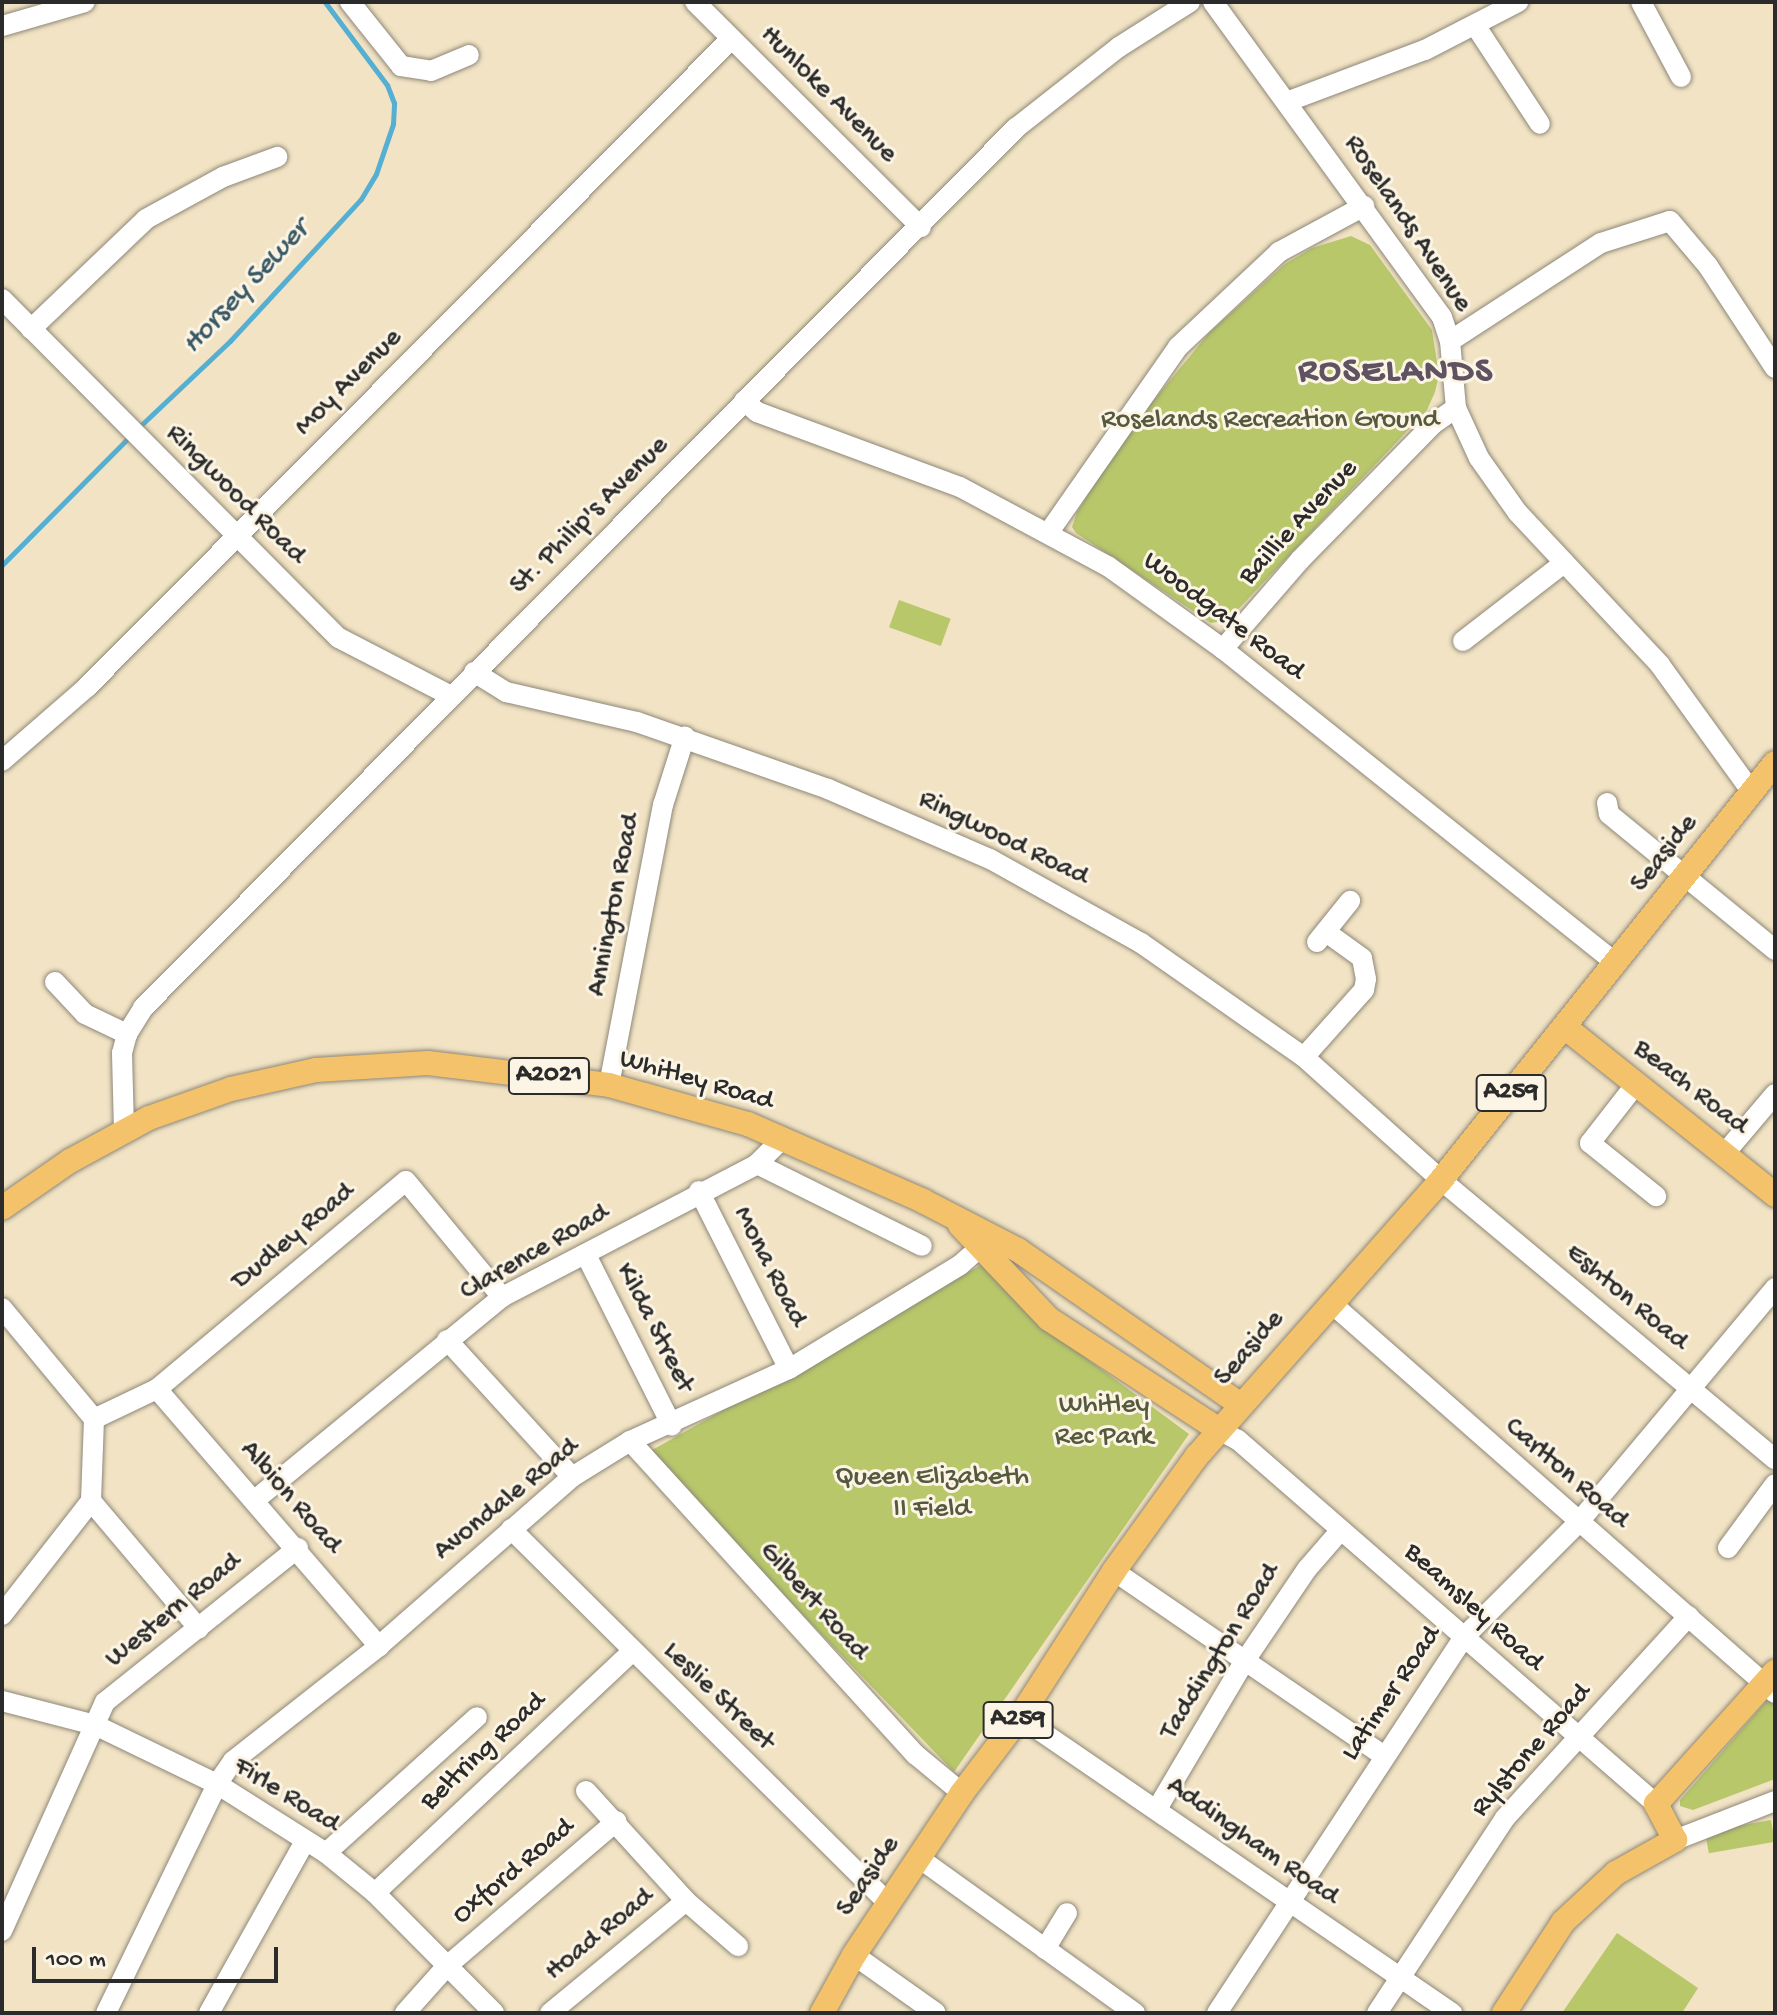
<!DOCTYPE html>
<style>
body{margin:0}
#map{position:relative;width:1777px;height:2015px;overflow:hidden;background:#f1e3c4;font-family:"Gochi Hand",sans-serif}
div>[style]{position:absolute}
.green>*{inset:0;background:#b7c76a;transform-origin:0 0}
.stream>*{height:5px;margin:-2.5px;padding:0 2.5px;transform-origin:2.5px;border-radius:2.5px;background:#55afd2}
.roads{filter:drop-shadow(0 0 2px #8e8778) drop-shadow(0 0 2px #8e8778)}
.minor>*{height:20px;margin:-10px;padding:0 10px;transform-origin:10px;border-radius:10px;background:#fff}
.major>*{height:24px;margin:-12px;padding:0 12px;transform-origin:12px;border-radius:12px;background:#f4c26a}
span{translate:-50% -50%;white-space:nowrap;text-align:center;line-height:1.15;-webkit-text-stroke:6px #fcf5e5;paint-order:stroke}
.shield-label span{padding:2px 6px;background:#fcf5e5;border:2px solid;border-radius:6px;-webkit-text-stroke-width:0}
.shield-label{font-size:26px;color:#2b2b2b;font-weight:700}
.street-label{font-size:28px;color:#2b2b2b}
.park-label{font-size:28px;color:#555a3e}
.water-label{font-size:30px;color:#3a5965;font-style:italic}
.district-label{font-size:36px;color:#5f5261;font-weight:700;letter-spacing:2px}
.frame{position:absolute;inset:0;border:4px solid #2b2b2b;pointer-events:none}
.scale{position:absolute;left:32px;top:1947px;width:246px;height:36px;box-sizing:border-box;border:4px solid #2b2b2b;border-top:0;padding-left:10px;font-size:24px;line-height:28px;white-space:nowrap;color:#2b2b2b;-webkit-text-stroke:6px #fcf5e5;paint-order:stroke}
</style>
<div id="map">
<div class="green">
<div style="clip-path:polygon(1351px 236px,1370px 245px,1432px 330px,1439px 375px,1435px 392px,1427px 410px,1228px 620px,1211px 623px,1076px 533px,1072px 527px,1077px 512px,1121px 440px,1209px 333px,1285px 264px,1312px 248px)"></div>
<div style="left:899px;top:600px;width:55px;height:29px;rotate:20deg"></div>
<div style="clip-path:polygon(981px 1265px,1036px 1321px,1189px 1434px,954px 1772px,647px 1453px)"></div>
<div style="clip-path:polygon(1770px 1697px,1775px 1701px,1775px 1779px,1693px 1810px,1680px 1806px,1680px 1800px)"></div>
<div style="left:1771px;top:1820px;width:22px;height:67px;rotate:80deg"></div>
<div style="clip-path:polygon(1617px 1933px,1698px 1988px,1682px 2013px,1562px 2013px)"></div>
</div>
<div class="stream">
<div style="left:138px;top:428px;width:127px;rotate:-43.4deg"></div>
<div style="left:230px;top:341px;width:193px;rotate:-47.3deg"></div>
<div style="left:361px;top:199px;width:29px;rotate:-59deg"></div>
<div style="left:376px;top:174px;width:53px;rotate:-71.2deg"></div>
<div style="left:393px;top:124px;width:21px;rotate:-87deg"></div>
<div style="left:394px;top:103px;width:19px;rotate:-111deg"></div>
<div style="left:387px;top:85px;width:104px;rotate:-126.8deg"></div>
<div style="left:2px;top:565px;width:183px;rotate:-45.2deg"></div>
</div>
<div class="roads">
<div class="minor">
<div style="left:350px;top:2px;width:82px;rotate:51.4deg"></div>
<div style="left:401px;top:66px;width:30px;rotate:9deg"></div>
<div style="left:431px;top:71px;width:41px;rotate:-22.8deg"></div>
<div style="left:695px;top:2px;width:319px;rotate:44.9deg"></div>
<div style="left:1213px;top:2px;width:389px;rotate:54deg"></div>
<div style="left:1442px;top:317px;width:25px;rotate:72deg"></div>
<div style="left:1450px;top:341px;width:67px;rotate:84.9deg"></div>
<div style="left:1456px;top:408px;width:55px;rotate:65.3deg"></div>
<div style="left:1479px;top:458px;width:67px;rotate:54.7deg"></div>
<div style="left:1518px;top:513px;width:208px;rotate:46.9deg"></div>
<div style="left:1660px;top:665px;width:157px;rotate:54.1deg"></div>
<div style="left:1641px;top:2px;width:85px;rotate:61.9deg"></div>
<div style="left:1475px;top:25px;width:118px;rotate:56.7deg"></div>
<div style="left:2px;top:26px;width:86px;rotate:-16.1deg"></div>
<div style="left:1289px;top:101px;width:145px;rotate:-20.6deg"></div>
<div style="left:1425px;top:50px;width:105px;rotate:-27.3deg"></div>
<div style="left:2px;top:299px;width:478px;rotate:45.2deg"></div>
<div style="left:339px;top:638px;width:126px;rotate:27.4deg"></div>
<div style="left:31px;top:329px;width:159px;rotate:-43.7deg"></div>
<div style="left:146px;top:219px;width:88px;rotate:-28.6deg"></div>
<div style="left:223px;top:177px;width:58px;rotate:-20.3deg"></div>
<div style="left:1450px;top:341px;width:180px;rotate:-33deg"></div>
<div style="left:1601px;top:243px;width:72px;rotate:-17.7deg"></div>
<div style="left:1670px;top:221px;width:59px;rotate:49.8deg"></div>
<div style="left:1708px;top:266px;width:122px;rotate:56.7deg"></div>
<div style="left:744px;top:401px;width:17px;rotate:40deg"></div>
<div style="left:757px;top:412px;width:216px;rotate:20.3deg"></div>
<div style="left:960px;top:487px;width:169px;rotate:28.2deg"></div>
<div style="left:1109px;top:567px;width:140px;rotate:35.7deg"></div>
<div style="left:1223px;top:649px;width:504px;rotate:38.64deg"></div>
<div style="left:1049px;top:532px;width:226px;rotate:-55.1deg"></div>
<div style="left:1178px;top:347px;width:139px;rotate:-43.2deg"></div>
<div style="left:1279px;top:252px;width:97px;rotate:-28.4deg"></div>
<div style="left:1463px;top:641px;width:128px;rotate:-37.7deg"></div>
<div style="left:1223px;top:649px;width:118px;rotate:-49.1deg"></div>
<div style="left:1300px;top:560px;width:190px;rotate:-45.6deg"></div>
<div style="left:1433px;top:424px;width:28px;rotate:-35deg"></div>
<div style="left:474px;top:672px;width:38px;rotate:32deg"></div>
<div style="left:506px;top:692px;width:134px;rotate:12.9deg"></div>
<div style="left:637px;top:722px;width:202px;rotate:19.3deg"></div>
<div style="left:828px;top:789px;width:176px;rotate:23.4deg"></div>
<div style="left:990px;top:859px;width:173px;rotate:29.1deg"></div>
<div style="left:1141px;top:943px;width:199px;rotate:35deg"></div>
<div style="left:1304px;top:1057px;width:184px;rotate:41.9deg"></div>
<div style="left:1441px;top:1180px;width:435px;rotate:39.9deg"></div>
<div style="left:2px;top:761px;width:113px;rotate:-41deg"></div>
<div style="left:87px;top:687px;width:914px;rotate:-45.18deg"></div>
<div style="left:1607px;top:803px;width:11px;rotate:80deg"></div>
<div style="left:1609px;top:814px;width:215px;rotate:39.3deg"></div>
<div style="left:1317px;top:942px;width:53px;rotate:-51.2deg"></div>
<div style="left:55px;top:982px;width:44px;rotate:46.8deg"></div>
<div style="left:85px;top:1014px;width:47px;rotate:25.5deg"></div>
<div style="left:1304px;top:1057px;width:90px;rotate:-48.2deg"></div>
<div style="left:1364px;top:990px;width:11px;rotate:-80deg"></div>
<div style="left:1366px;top:979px;width:21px;rotate:-101deg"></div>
<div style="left:1362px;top:958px;width:44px;rotate:-144.2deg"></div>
<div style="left:1636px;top:1084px;width:75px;rotate:127.9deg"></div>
<div style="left:1590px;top:1143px;width:85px;rotate:38.8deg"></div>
<div style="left:609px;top:1085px;width:285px;rotate:-79.1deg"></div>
<div style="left:663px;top:805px;width:72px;rotate:-72.3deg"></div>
<div style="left:124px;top:1130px;width:77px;rotate:-91.5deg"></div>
<div style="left:122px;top:1053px;width:20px;rotate:-75deg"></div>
<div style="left:127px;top:1034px;width:31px;rotate:-58deg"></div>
<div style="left:143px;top:1008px;width:1240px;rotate:-45.23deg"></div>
<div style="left:1016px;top:128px;width:131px;rotate:-38.2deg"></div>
<div style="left:1119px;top:47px;width:84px;rotate:-32.4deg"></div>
<div style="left:1725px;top:1153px;width:77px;rotate:-49.7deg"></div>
<div style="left:757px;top:1164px;width:184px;rotate:26.4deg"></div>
<div style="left:699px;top:1191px;width:199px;rotate:63.2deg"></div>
<div style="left:586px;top:1255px;width:191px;rotate:63.3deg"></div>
<div style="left:1331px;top:1303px;width:591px;rotate:41.3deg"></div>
<div style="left:2px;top:1308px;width:144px;rotate:50.3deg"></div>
<div style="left:447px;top:1340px;width:185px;rotate:47.6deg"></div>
<div style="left:157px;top:1389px;width:340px;rotate:49.2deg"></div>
<div style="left:94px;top:1419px;width:70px;rotate:-25.5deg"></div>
<div style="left:157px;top:1389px;width:324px;rotate:-39.9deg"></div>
<div style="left:406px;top:1181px;width:151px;rotate:50.4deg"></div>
<div style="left:1219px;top:1430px;width:21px;rotate:28deg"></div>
<div style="left:1238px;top:1440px;width:554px;rotate:41.05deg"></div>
<div style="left:630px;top:1441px;width:425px;rotate:47.7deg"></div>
<div style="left:916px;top:1755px;width:60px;rotate:39.6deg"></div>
<div style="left:255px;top:1500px;width:320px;rotate:-39.4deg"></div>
<div style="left:502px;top:1297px;width:288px;rotate:-27.5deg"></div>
<div style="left:757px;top:1164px;width:37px;rotate:-45deg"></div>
<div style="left:91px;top:1501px;width:167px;rotate:49.8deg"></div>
<div style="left:511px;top:1529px;width:531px;rotate:44.77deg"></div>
<div style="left:1728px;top:1548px;width:79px;rotate:-53.7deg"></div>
<div style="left:1114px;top:1571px;width:327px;rotate:34.4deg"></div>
<div style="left:2px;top:1615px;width:145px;rotate:-52deg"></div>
<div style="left:91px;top:1501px;width:82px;rotate:-87.9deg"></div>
<div style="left:2px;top:1701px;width:96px;rotate:14.5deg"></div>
<div style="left:95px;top:1725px;width:136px;rotate:25.8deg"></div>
<div style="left:217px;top:1784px;width:129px;rotate:32.3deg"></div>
<div style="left:326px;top:1853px;width:63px;rotate:39.2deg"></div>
<div style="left:375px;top:1893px;width:169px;rotate:45.2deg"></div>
<div style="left:1020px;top:1717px;width:524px;rotate:34.42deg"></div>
<div style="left:586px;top:1791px;width:149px;rotate:47.7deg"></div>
<div style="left:686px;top:1901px;width:69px;rotate:40.9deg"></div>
<div style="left:1157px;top:1809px;width:171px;rotate:-59.4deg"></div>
<div style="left:1244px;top:1662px;width:112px;rotate:-55.9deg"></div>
<div style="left:1307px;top:1569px;width:50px;rotate:-49deg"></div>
<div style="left:1675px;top:1840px;width:107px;rotate:-21.3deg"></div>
<div style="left:326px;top:1853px;width:203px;rotate:-42deg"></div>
<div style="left:919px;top:1858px;width:266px;rotate:35.7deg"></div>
<div style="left:375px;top:1893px;width:352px;rotate:-43.2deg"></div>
<div style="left:2px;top:1931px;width:251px;rotate:-65.8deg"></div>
<div style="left:105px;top:1702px;width:247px;rotate:-38.6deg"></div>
<div style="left:1045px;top:1949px;width:42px;rotate:-58.6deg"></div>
<div style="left:854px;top:1955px;width:100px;rotate:35.3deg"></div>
<div style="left:106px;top:2013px;width:254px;rotate:-64.1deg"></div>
<div style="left:217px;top:1784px;width:28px;rotate:-55deg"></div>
<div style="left:233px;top:1761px;width:186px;rotate:-38.2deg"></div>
<div style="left:379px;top:1646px;width:257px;rotate:-41.2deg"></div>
<div style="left:572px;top:1477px;width:68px;rotate:-31.8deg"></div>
<div style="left:630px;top:1441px;width:175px;rotate:-24.4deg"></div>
<div style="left:789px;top:1369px;width:200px;rotate:-31.3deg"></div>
<div style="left:960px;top:1265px;width:43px;rotate:-41.2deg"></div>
<div style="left:209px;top:2013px;width:197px;rotate:-60.8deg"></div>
<div style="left:405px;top:2013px;width:63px;rotate:-48.2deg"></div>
<div style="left:447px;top:1966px;width:223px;rotate:-40.5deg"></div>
<div style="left:550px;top:2013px;width:176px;rotate:-39.5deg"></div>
<div style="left:1217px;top:2013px;width:448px;rotate:-56.7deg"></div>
<div style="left:1463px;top:1638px;width:163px;rotate:-45deg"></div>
<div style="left:1578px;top:1523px;width:307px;rotate:-50deg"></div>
<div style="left:1377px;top:2013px;width:233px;rotate:-56.7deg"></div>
<div style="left:1505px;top:1818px;width:273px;rotate:-47.7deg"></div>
</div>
<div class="major">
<div style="left:1566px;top:1028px;width:268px;rotate:38.6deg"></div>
<div style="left:2px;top:1208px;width:83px;rotate:-34.7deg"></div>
<div style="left:70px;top:1161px;width:90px;rotate:-28.6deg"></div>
<div style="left:149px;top:1118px;width:87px;rotate:-19.5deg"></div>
<div style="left:231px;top:1089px;width:87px;rotate:-12.6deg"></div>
<div style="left:316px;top:1070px;width:112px;rotate:-3.6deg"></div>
<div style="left:428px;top:1063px;width:182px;rotate:6.9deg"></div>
<div style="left:609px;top:1085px;width:144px;rotate:15.7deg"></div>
<div style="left:748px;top:1124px;width:191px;rotate:23.7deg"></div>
<div style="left:923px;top:1201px;width:107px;rotate:27.3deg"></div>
<div style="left:1018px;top:1250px;width:272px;rotate:34.8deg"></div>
<div style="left:960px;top:1225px;width:129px;rotate:46.6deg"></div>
<div style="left:1049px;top:1319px;width:203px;rotate:33.1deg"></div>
<div style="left:822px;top:2013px;width:66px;rotate:-61.1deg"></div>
<div style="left:854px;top:1955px;width:195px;rotate:-56.3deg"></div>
<div style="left:962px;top:1793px;width:96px;rotate:-52.7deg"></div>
<div style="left:1020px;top:1717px;width:174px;rotate:-57.2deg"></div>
<div style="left:1114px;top:1571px;width:142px;rotate:-54.2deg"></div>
<div style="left:1197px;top:1456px;width:368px;rotate:-48.5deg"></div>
<div style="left:1441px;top:1180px;width:534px;rotate:-51.31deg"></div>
<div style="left:1504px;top:2013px;width:108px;rotate:-57deg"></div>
<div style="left:1563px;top:1922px;width:72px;rotate:-42.8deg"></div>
<div style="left:1616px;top:1873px;width:68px;rotate:-29.2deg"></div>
<div style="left:1675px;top:1840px;width:41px;rotate:-117.8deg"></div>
<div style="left:1656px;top:1804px;width:178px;rotate:-48deg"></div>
</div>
</div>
<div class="shield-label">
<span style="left:549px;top:1076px">A2021</span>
<span style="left:1511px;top:1093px">A259</span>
<span style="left:1018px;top:1720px">A259</span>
</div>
<div class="street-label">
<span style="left:828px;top:95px;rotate:45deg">Hunloke Avenue</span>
<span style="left:1407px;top:224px;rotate:56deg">Roselands Avenue</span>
<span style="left:349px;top:383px;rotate:-45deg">Moy Avenue</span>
<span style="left:235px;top:495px;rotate:45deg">Ringwood Road</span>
<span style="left:590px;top:516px;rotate:-45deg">St. Philip's Avenue</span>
<span style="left:1299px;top:523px;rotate:-47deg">Baillie Avenue</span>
<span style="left:1223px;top:617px;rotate:37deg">Woodgate Road</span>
<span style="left:1003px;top:839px;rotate:26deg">Ringwood Road</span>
<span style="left:1665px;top:854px;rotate:-52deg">Seaside</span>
<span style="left:615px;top:905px;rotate:-79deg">Annington Road</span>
<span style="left:696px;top:1081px;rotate:16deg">Whitley Road</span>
<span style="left:1690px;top:1088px;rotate:38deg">Beach Road</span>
<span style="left:294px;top:1237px;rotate:-40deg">Dudley Road</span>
<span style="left:535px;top:1253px;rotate:-30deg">Clarence Road</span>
<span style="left:769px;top:1267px;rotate:63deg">Mona Road</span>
<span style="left:1626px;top:1298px;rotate:40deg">Eshton Road</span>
<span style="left:654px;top:1328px;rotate:63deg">Kilda Street</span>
<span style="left:1250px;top:1349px;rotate:-49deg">Seaside</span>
<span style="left:1566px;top:1474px;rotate:41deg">Carlton Road</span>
<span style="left:290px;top:1498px;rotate:49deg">Albion Road</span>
<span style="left:507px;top:1500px;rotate:-39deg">Avondale Road</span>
<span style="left:813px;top:1602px;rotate:48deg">Gilbert Road</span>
<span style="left:1473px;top:1608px;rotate:42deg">Beamsley Road</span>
<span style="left:174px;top:1611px;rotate:-39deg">Western Road</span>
<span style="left:1221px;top:1652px;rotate:-58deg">Taddington Road</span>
<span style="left:1392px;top:1694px;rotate:-56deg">Latimer Road</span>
<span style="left:718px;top:1697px;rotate:44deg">Leslie Street</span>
<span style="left:1532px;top:1751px;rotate:-49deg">Rylstone Road</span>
<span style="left:484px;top:1752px;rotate:-43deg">Beltring Road</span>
<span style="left:286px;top:1796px;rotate:32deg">Firle Road</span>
<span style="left:1252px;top:1842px;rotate:35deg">Addingham Road</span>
<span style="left:514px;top:1872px;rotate:-40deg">Oxford Road</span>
<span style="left:869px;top:1877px;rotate:-56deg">Seaside</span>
<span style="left:600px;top:1935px;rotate:-39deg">Hoad Road</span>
</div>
<div class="park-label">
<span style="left:1270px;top:421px">Roselands Recreation Ground</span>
<span style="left:1104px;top:1422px">Whitley<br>Rec Park</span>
<span style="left:932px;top:1494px">Queen Elizabeth<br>II Field</span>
</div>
<div class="water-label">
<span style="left:247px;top:288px;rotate:-47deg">Horsey Sewer</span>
</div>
<div class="district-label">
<span style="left:1396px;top:373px">ROSELANDS</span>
</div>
<div class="frame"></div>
<div class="scale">100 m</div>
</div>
